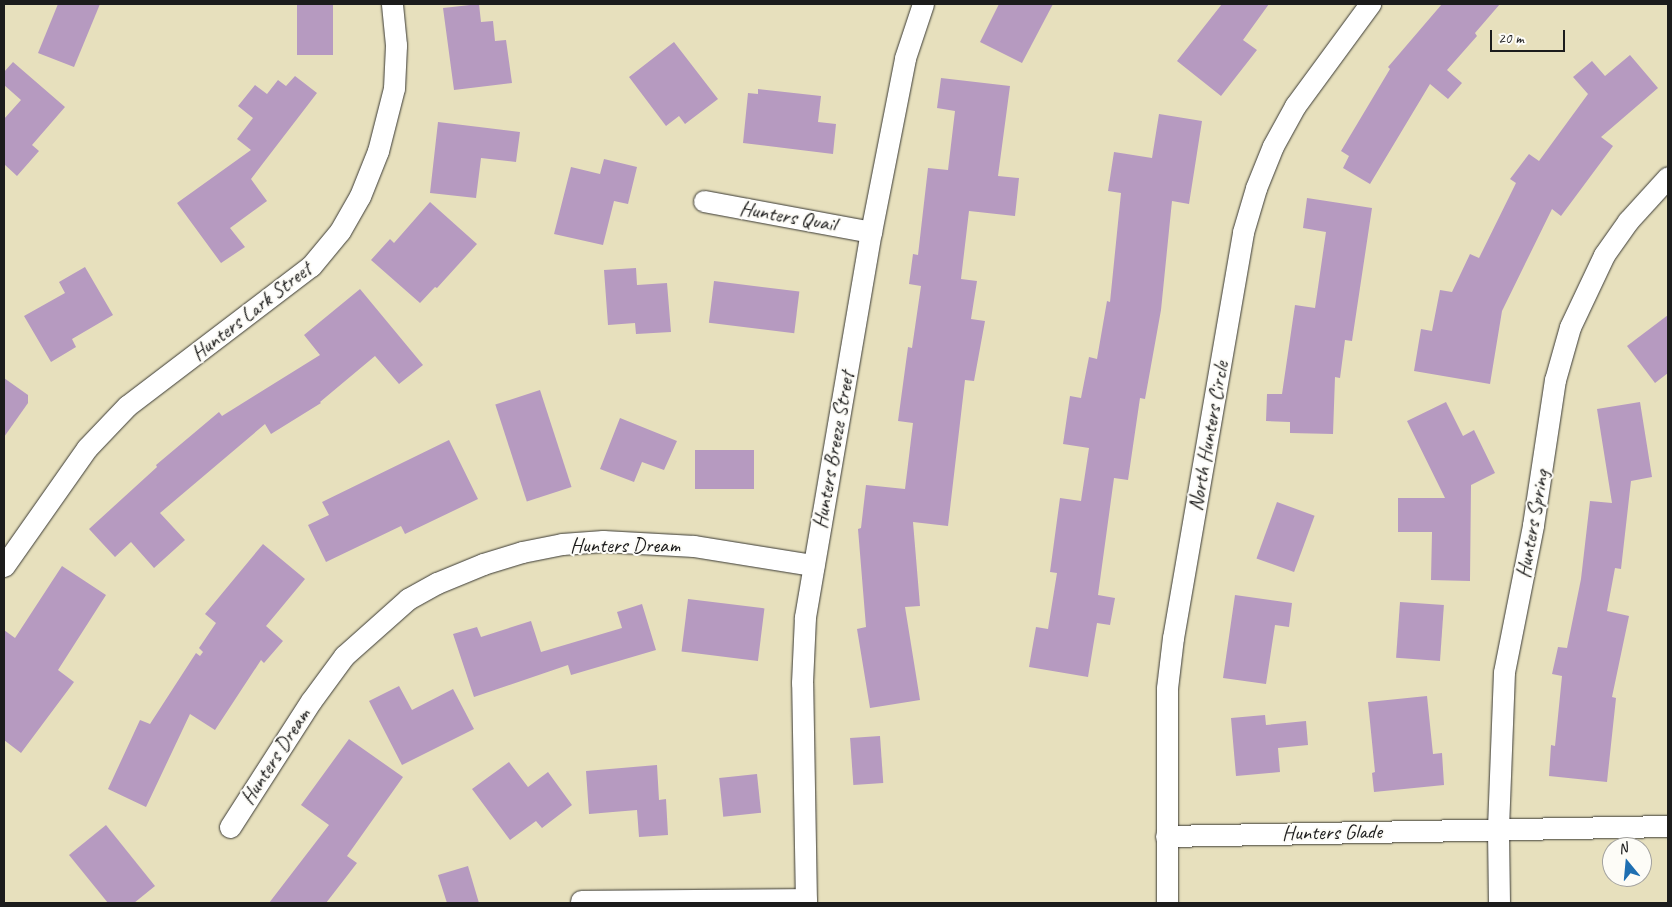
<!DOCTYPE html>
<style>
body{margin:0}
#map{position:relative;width:1672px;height:907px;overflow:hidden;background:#e7e0bd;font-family:Caveat,sans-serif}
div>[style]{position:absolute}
.building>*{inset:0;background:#b69ac0;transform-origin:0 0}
.roads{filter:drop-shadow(0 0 1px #3a3934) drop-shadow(0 0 1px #3a3934)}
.street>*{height:21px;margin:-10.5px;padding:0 10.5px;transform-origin:10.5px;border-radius:10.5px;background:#fff}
span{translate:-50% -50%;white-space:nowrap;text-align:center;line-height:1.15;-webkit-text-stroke:4px #fdfcf7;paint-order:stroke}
.street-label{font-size:21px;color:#1c1c1c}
.frame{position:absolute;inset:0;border:5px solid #1c1c1c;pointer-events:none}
.north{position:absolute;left:1602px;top:837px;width:50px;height:50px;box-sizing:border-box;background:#fdfcf7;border:1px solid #a3a29f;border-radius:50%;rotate:343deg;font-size:14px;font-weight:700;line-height:20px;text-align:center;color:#1c1c1c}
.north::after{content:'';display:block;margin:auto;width:18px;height:22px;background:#1f6fb2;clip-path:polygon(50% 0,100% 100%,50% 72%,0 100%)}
.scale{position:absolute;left:1490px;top:30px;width:75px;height:22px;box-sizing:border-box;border:2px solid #1c1c1c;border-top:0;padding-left:6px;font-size:15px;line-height:18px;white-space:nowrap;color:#1c1c1c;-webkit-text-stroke:4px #fdfcf7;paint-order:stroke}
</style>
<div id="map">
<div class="building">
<div style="clip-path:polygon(58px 4px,100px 4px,74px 67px,38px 53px)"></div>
<div style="left:297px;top:4px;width:36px;height:51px"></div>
<div style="clip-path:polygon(479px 4px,481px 22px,493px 21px,495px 41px,506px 40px,512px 83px,454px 90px,443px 8px)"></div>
<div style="clip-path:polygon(999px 4px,1053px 4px,1022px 63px,980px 42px)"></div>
<div style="clip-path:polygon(1222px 4px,1269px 4px,1243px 40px,1257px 50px,1221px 96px,1177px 61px)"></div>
<div style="clip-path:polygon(1442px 4px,1500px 4px,1475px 33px,1477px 36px,1447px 70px,1462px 83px,1448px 99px,1430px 84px,1370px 184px,1343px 168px,1349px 156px,1341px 151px,1390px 69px,1388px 67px)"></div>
<div style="clip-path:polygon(674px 42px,718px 99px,685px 124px,679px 116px,666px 126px,629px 77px)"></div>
<div style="clip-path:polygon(1630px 55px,1658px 88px,1601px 137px,1613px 146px,1561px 216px,1552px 209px,1502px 311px,1490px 384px,1414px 371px,1421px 329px,1432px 331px,1440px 290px,1452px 292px,1470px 254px,1479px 258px,1516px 183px,1510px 179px,1529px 154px,1539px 161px,1588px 94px,1573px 77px,1592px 61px,1605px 76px)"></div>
<div style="clip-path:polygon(13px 62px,65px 107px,32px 145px,39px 151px,17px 176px,4px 164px,4px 119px,21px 100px,4px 85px,4px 72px)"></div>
<div style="clip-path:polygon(295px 76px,317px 93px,251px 179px,267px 201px,230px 228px,245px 247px,221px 263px,177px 203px,251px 150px,237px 139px,253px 118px,238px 106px,255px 85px,267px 94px,278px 80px,286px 86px)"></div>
<div style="clip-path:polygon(941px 78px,1010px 86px,998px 176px,1019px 178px,1015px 216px,969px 211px,961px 279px,977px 281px,971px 319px,985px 321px,974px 381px,965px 380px,948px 526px,913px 522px,920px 606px,905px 607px,920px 700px,870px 708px,857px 629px,866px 627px,858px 529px,861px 528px,866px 485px,905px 489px,913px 423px,898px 421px,908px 347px,912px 348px,921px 286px,909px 284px,913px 254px,918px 255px,928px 168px,948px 170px,955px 111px,937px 108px)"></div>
<div style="clip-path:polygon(758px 89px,821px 96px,818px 122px,836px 124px,833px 154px,743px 143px,748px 93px,758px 94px)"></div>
<div style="clip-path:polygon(1159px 114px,1202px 121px,1189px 204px,1172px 201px,1161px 310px,1145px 399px,1140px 398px,1128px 480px,1114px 478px,1098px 595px,1115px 598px,1110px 625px,1097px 623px,1088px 677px,1029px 667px,1036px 627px,1048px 629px,1057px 573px,1050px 572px,1060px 498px,1081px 501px,1089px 448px,1063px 444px,1070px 396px,1081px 398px,1089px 357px,1097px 359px,1107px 301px,1110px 302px,1121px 193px,1108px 191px,1114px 152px,1152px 158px)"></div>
<div style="clip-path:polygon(438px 122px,520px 132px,516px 162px,481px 158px,476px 198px,430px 193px)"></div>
<div style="clip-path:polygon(604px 159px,637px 167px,628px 204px,614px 201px,603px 245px,554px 234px,571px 167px,600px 174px)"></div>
<div style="clip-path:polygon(1307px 198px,1372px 208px,1352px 341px,1345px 340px,1340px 378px,1335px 377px,1333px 434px,1290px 433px,1290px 422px,1266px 421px,1267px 394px,1282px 394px,1295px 305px,1315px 308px,1326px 232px,1303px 228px)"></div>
<div style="clip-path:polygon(430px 202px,477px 244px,437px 288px,435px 287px,420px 303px,371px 260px,390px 239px,394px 243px)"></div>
<div style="clip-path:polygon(85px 267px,113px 315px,72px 339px,76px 347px,51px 362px,24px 316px,65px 293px,59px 282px)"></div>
<div style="clip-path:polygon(636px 268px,637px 285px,667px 283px,671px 332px,636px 334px,635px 323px,608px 325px,604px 270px)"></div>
<div style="left:714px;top:281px;width:86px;height:42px;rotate:7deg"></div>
<div style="clip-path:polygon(360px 289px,423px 365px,399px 384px,375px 356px,320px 402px,321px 403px,271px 434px,265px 424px,160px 513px,185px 540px,154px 568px,131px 542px,115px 557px,89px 529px,157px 467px,156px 465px,219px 412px,222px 416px,320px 355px,304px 335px)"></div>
<div style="clip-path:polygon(1668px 315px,1668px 373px,1655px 383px,1627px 346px)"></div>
<div style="clip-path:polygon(4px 378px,28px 395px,28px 403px,4px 437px)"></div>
<div style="left:540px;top:390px;width:102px;height:47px;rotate:72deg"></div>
<div style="clip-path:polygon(1446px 402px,1463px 436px,1474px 430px,1495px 473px,1471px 485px,1470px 581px,1431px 580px,1432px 532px,1398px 532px,1398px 498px,1445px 498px,1407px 421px)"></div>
<div style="clip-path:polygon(1640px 402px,1652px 477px,1631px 481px,1621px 569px,1615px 568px,1607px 611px,1629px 616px,1612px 697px,1616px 698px,1607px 782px,1549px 776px,1551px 745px,1555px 746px,1562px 676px,1552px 674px,1558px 647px,1567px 648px,1581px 579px,1590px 501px,1612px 503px,1597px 409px)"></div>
<div style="clip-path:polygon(620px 418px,677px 441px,664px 470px,642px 462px,634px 482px,600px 469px)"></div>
<div style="clip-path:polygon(449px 440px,478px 499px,405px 534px,401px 526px,326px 562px,308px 525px,329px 515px,322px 502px)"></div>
<div style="left:695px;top:450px;width:59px;height:39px"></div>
<div style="left:1277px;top:502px;width:40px;height:60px;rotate:20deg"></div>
<div style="clip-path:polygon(263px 544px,305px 579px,266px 626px,283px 641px,264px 663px,261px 660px,215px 730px,190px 714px,146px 807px,108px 789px,140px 720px,150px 724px,196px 653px,200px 656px,203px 652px,199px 648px,216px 623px,205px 614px)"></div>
<div style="clip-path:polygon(62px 566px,106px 595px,58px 670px,74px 682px,21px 753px,4px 740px,4px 630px,15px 638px)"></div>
<div style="clip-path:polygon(1235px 595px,1292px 603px,1289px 627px,1275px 625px,1266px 684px,1223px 678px)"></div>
<div style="left:688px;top:599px;width:77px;height:53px;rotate:7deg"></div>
<div style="left:1400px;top:602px;width:44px;height:56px;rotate:4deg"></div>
<div style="clip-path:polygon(642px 604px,656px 650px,571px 675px,568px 665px,474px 697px,453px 634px,477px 627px,481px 637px,531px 621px,541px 652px,622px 628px,617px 612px)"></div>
<div style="clip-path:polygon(399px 686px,412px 710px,453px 689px,474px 729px,402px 765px,369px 701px)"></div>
<div style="clip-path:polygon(1427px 696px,1433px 754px,1442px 753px,1444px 785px,1374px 792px,1372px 773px,1375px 772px,1368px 702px)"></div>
<div style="clip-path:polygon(1265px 715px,1266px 725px,1306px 721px,1308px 745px,1278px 748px,1280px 772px,1236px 776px,1231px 718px)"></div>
<div style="left:880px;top:736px;width:47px;height:30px;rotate:86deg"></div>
<div style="clip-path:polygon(349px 739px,403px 777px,347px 856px,357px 863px,326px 903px,269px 903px,329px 825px,301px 805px)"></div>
<div style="clip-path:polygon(509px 762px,528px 787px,548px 772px,572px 805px,542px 828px,536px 821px,510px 840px,472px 789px)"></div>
<div style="clip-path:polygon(657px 765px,659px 800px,666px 799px,668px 835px,639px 837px,637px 810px,589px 814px,586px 771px)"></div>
<div style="left:757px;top:774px;width:39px;height:38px;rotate:84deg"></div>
<div style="clip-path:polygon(106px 825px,155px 886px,134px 903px,108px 903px,69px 855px)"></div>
<div style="clip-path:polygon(468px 866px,479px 903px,447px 903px,438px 875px)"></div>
</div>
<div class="roads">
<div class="street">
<div style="left:704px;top:201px;width:170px;rotate:10.5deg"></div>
<div style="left:4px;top:566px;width:144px;rotate:-54.9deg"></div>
<div style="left:87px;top:448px;width:58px;rotate:-46.4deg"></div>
<div style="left:127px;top:406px;width:231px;rotate:-37.3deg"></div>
<div style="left:311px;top:266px;width:45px;rotate:-50.4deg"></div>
<div style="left:340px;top:231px;width:40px;rotate:-60.3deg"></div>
<div style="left:360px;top:196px;width:48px;rotate:-68.2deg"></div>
<div style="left:378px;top:151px;width:65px;rotate:-75.7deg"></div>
<div style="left:394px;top:88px;width:43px;rotate:-87.3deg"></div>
<div style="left:396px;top:45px;width:41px;rotate:-95.6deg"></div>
<div style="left:230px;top:827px;width:150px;rotate:-57.3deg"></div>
<div style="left:311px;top:701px;width:56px;rotate:-53.7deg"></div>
<div style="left:344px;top:656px;width:86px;rotate:-41.7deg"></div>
<div style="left:408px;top:599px;width:33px;rotate:-29deg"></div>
<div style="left:437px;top:583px;width:50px;rotate:-22.4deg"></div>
<div style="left:483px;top:564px;width:41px;rotate:-17.1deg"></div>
<div style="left:522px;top:552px;width:41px;rotate:-11.3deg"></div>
<div style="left:562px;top:544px;width:41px;rotate:-4.2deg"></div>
<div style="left:603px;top:541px;width:91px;rotate:3.1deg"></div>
<div style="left:694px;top:546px;width:121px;rotate:9.1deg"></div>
<div style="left:1166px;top:836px;width:502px;rotate:-1.14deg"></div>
<div style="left:581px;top:901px;width:225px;rotate:-0.5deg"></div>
<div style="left:806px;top:903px;width:220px;rotate:-91deg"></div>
<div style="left:802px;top:683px;width:66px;rotate:-87.4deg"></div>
<div style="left:805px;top:617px;width:391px;rotate:-80.3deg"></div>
<div style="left:871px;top:232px;width:177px;rotate:-78.9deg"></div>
<div style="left:905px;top:58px;width:57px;rotate:-71.6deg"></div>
<div style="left:1167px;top:903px;width:215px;rotate:-90deg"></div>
<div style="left:1167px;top:688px;width:50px;rotate:-83.2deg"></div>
<div style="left:1173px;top:638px;width:412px;rotate:-80.2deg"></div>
<div style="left:1243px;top:232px;width:46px;rotate:-73.5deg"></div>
<div style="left:1256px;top:188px;width:45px;rotate:-68deg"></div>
<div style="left:1273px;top:146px;width:46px;rotate:-61.2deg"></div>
<div style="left:1295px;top:106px;width:127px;rotate:-53.7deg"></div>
<div style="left:1499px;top:903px;width:75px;rotate:-90.8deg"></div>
<div style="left:1498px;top:828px;width:156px;rotate:-87.8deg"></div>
<div style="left:1504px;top:672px;width:150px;rotate:-78.8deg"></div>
<div style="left:1533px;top:525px;width:147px;rotate:-81.4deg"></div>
<div style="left:1555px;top:380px;width:55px;rotate:-74.2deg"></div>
<div style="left:1570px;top:327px;width:80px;rotate:-64.7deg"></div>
<div style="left:1604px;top:255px;width:42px;rotate:-54.8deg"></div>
<div style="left:1628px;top:221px;width:59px;rotate:-47.7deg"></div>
</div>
</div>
<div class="street-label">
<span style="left:788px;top:216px;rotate:10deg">Hunters Quail</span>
<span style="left:251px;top:311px;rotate:-38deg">Hunters Lark Street</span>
<span style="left:1208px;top:436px;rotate:-80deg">North Hunters Circle</span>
<span style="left:833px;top:450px;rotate:-80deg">Hunters Breeze Street</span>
<span style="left:1532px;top:524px;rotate:-80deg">Hunters Spring</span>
<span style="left:625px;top:545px">Hunters Dream</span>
<span style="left:275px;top:756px;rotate:-57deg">Hunters Dream</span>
<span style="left:1332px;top:832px;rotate:-1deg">Hunters Glade</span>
</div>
<div class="frame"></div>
<div class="north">N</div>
<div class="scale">20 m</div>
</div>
